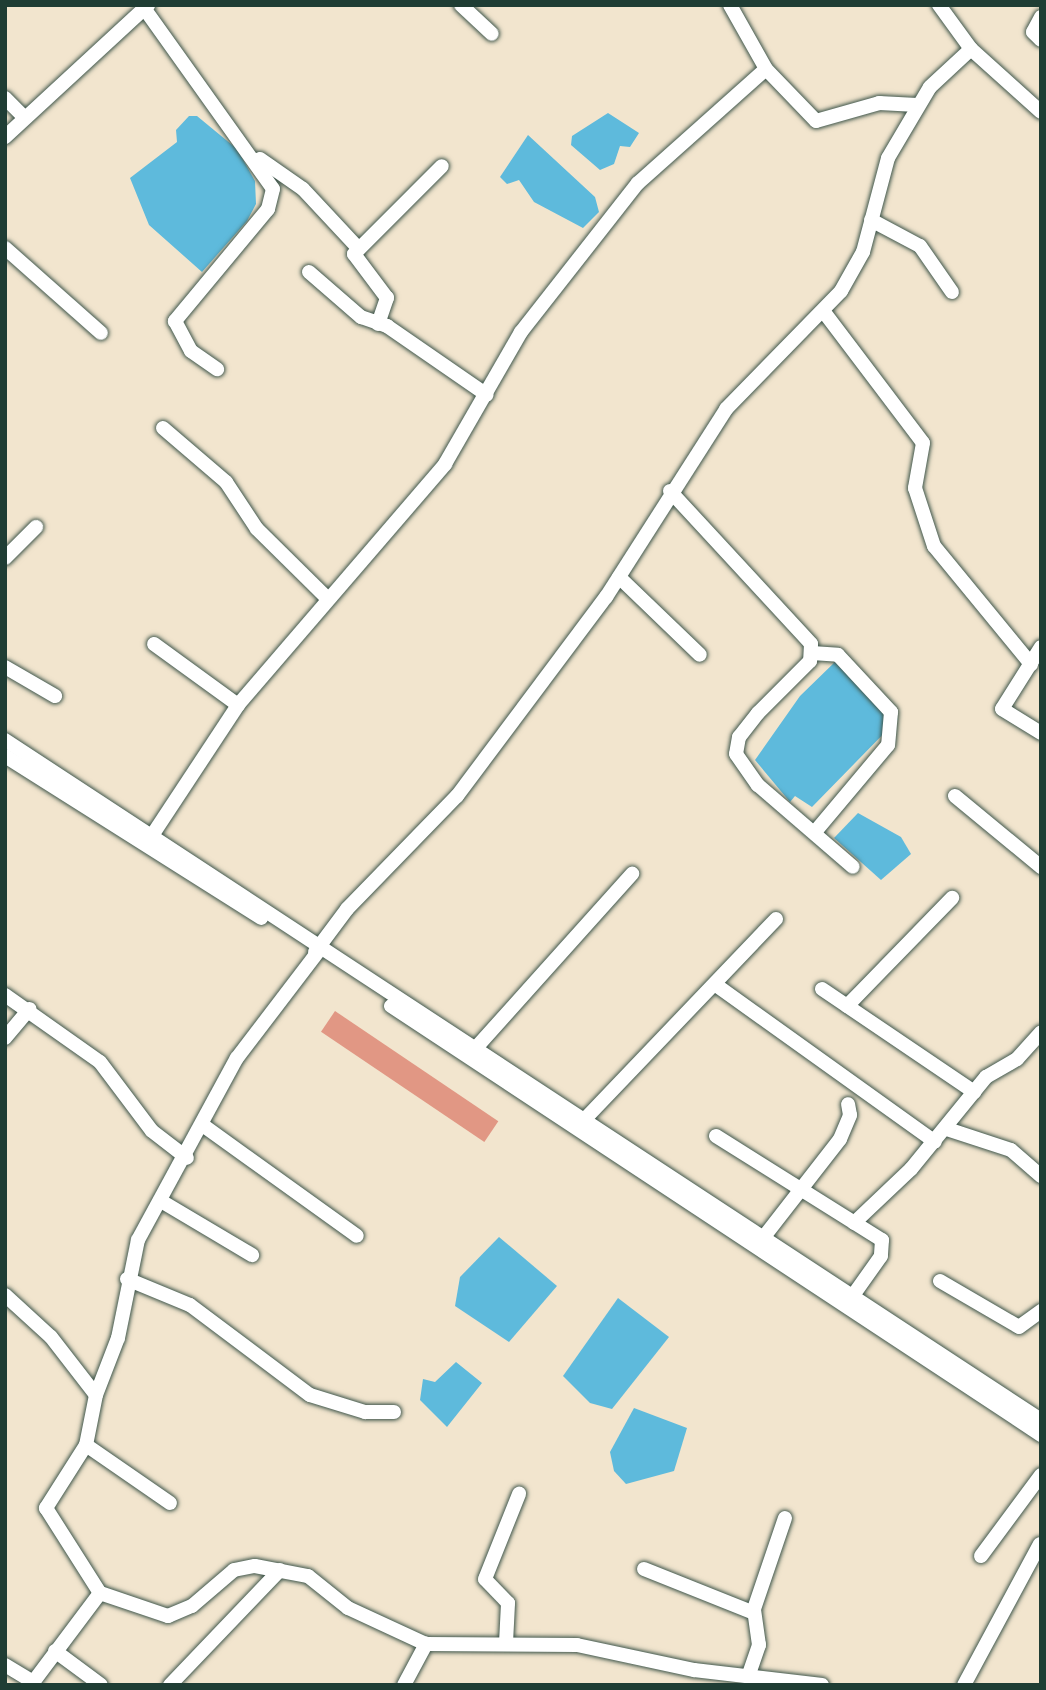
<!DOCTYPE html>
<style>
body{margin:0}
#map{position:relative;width:1046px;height:1690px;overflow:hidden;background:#f2e5ce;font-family:Itim,sans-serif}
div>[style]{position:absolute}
.water>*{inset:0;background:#5ebadc}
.building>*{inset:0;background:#e19784;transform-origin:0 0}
.roads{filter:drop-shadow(0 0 2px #3f564b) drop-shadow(0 0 2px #3f564b)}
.minor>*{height:14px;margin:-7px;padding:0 7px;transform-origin:7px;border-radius:7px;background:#fff}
span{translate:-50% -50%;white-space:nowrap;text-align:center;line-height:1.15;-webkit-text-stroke:6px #f6f6f2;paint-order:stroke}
.frame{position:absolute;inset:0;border:7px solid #1f3d34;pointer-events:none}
</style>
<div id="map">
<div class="water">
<div style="clip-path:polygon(608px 113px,639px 133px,630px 147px,620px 146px,614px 164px,600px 170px,571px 145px,572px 136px)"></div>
<div style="clip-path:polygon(189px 116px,197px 116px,237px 149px,255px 181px,256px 204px,247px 221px,202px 272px,149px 225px,130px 178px,177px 142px,176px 130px)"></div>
<div style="clip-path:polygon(528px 135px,595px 197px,599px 212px,583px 228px,534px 202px,519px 180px,507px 184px,500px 177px)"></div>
<div style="clip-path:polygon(838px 659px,898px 719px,812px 807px,795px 796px,790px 802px,755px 760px,800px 696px)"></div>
<div style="clip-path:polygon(858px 813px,901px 837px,911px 854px,881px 880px,834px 838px)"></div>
<div style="clip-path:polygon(499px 1237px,557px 1286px,509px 1342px,455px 1306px,460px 1277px)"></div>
<div style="clip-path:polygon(618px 1298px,669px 1337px,612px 1409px,590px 1403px,563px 1376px)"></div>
<div style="clip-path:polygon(456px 1362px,482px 1383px,447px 1427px,420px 1400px,423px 1379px,435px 1382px)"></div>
<div style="clip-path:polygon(634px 1408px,687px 1428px,674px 1471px,626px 1484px,614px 1471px,610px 1452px)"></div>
</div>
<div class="building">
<div style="left:335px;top:1011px;width:197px;height:25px;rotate:34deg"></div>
</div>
<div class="roads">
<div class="minor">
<div style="left:461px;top:5px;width:42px;rotate:43.1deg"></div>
<div style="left:730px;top:5px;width:73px;rotate:60.6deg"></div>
<div style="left:766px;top:69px;width:72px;rotate:46.1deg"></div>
<div style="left:816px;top:121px;width:66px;rotate:-15.9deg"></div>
<div style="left:879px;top:103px;width:38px;rotate:3deg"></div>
<div style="left:939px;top:5px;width:54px;rotate:54deg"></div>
<div style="left:144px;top:8px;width:222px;rotate:54.5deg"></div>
<div style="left:273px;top:189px;width:21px;rotate:104deg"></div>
<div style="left:268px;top:209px;width:146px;rotate:129.7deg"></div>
<div style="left:175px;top:321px;width:34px;rotate:62deg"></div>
<div style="left:191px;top:351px;width:32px;rotate:35deg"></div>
<div style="left:1041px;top:17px;width:17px;rotate:118deg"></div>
<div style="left:1033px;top:32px;width:11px;rotate:45deg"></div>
<div style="left:5px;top:98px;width:27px;rotate:45deg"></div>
<div style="left:5px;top:137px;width:195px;rotate:-42.7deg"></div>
<div style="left:260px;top:159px;width:52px;rotate:34.9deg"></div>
<div style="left:303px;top:189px;width:79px;rotate:47deg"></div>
<div style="left:871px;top:220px;width:55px;rotate:28deg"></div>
<div style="left:920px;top:246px;width:56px;rotate:55.2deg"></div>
<div style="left:5px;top:248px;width:128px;rotate:41.5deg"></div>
<div style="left:309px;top:272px;width:69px;rotate:40.9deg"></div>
<div style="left:361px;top:317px;width:28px;rotate:19deg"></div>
<div style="left:387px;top:326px;width:121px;rotate:34.6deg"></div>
<div style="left:824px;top:312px;width:164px;rotate:52.9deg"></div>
<div style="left:923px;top:443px;width:46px;rotate:100.1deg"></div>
<div style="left:915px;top:488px;width:61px;rotate:71.9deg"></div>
<div style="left:934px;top:546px;width:153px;rotate:50.6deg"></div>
<div style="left:378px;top:324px;width:28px;rotate:-71deg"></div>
<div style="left:387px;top:298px;width:55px;rotate:-126.9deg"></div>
<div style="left:354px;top:254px;width:124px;rotate:-45deg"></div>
<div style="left:163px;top:428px;width:83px;rotate:40.6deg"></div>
<div style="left:226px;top:482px;width:56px;rotate:56.6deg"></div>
<div style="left:257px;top:529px;width:98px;rotate:44.6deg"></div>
<div style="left:670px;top:491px;width:208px;rotate:47.3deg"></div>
<div style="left:811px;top:644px;width:17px;rotate:93deg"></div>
<div style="left:810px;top:661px;width:74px;rotate:135deg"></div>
<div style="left:758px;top:713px;width:31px;rotate:128deg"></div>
<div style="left:739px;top:737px;width:17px;rotate:100deg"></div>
<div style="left:736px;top:754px;width:38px;rotate:55deg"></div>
<div style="left:758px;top:785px;width:125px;rotate:40.8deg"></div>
<div style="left:5px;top:558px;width:44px;rotate:-45deg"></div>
<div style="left:619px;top:577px;width:112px;rotate:43.9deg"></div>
<div style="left:154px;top:644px;width:104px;rotate:36deg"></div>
<div style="left:238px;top:705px;width:318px;rotate:-49.3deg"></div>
<div style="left:445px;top:464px;width:152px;rotate:-60.1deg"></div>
<div style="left:521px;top:332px;width:189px;rotate:-51.9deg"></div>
<div style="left:638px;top:183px;width:171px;rotate:-41.7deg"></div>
<div style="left:1041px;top:647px;width:73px;rotate:122.2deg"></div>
<div style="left:1002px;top:709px;width:46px;rotate:31.6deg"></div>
<div style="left:812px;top:653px;width:26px;rotate:4deg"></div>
<div style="left:838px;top:655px;width:78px;rotate:47.1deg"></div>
<div style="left:891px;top:712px;width:33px;rotate:95deg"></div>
<div style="left:888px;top:745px;width:114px;rotate:130deg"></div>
<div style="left:5px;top:667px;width:58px;rotate:30.1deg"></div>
<div style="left:5px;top:740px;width:1239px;rotate:33.28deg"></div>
<div style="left:5px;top:756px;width:303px;rotate:32.3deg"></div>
<div style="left:955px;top:796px;width:112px;rotate:39.5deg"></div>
<div style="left:153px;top:834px;width:154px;rotate:-56.6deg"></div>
<div style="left:315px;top:952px;width:54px;rotate:-53.3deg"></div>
<div style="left:347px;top:909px;width:158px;rotate:-45.8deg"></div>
<div style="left:457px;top:796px;width:249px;rotate:-53.2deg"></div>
<div style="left:606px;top:597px;width:223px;rotate:-57.4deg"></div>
<div style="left:726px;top:409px;width:165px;rotate:-45.7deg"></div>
<div style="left:841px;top:291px;width:45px;rotate:-60.6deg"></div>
<div style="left:863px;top:252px;width:97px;rotate:-75.1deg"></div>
<div style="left:888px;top:158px;width:82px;rotate:-59.4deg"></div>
<div style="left:930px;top:87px;width:56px;rotate:-42.8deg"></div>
<div style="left:971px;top:49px;width:94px;rotate:42deg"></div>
<div style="left:716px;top:985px;width:269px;rotate:35.6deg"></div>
<div style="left:822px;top:989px;width:184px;rotate:34.1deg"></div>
<div style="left:5px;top:995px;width:116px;rotate:35.2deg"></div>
<div style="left:100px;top:1062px;width:86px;rotate:53deg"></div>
<div style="left:152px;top:1131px;width:44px;rotate:37.6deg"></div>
<div style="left:391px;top:1006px;width:779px;rotate:33.42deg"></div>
<div style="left:847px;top:1006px;width:151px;rotate:-45.8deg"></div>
<div style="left:5px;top:1038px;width:38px;rotate:-50deg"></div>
<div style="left:474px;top:1050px;width:237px;rotate:-48.1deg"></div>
<div style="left:584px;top:1120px;width:278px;rotate:-46.3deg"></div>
<div style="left:204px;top:1126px;width:188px;rotate:35.7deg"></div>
<div style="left:947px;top:1129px;width:67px;rotate:18.2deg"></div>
<div style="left:1011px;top:1150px;width:40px;rotate:41deg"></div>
<div style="left:716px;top:1136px;width:196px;rotate:32.1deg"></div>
<div style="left:882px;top:1240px;width:16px;rotate:94deg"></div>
<div style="left:881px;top:1256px;width:50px;rotate:125.3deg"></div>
<div style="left:161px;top:1201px;width:106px;rotate:30.7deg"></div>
<div style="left:854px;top:1223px;width:79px;rotate:-43.5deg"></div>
<div style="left:911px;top:1169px;width:119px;rotate:-50.8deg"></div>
<div style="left:986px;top:1077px;width:36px;rotate:-30deg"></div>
<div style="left:1017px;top:1059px;width:36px;rotate:-48deg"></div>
<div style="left:763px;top:1238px;width:125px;rotate:-52.1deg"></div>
<div style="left:840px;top:1139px;width:26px;rotate:-67deg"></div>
<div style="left:850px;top:1115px;width:11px;rotate:-100deg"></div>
<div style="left:127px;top:1279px;width:68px;rotate:22.4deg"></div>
<div style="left:190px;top:1305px;width:150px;rotate:36.9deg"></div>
<div style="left:310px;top:1395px;width:58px;rotate:17.2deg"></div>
<div style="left:365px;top:1412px;width:29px"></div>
<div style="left:940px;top:1281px;width:91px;rotate:30.2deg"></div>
<div style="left:1019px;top:1327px;width:27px;rotate:-36deg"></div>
<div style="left:5px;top:1295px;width:62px;rotate:42.4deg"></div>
<div style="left:51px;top:1337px;width:73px;rotate:52.2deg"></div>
<div style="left:96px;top:1395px;width:51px;rotate:101.3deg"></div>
<div style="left:86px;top:1445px;width:75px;rotate:122.4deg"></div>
<div style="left:46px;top:1508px;width:101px;rotate:57.6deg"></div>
<div style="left:100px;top:1593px;width:72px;rotate:18.7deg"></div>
<div style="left:168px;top:1616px;width:26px;rotate:-23deg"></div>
<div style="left:192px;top:1606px;width:55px;rotate:-40.6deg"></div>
<div style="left:234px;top:1570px;width:21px;rotate:-11deg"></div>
<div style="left:255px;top:1566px;width:54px;rotate:10.7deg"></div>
<div style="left:308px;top:1576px;width:51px;rotate:38.7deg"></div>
<div style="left:348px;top:1608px;width:86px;rotate:24.8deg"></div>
<div style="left:426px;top:1644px;width:151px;rotate:0.4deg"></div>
<div style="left:577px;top:1645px;width:120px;rotate:12.1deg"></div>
<div style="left:694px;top:1670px;width:129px;rotate:6.7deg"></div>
<div style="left:96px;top:1395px;width:61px;rotate:-68.9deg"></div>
<div style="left:118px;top:1338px;width:100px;rotate:-78.5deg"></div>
<div style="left:138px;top:1240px;width:207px;rotate:-61.5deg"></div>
<div style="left:237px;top:1058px;width:132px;rotate:-52.7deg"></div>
<div style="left:86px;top:1445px;width:102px;rotate:34.6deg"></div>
<div style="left:981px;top:1556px;width:101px;rotate:-53.5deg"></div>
<div style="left:644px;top:1569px;width:118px;rotate:21.8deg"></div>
<div style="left:506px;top:1643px;width:40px;rotate:-87.1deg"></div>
<div style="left:508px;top:1603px;width:33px;rotate:-134deg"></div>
<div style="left:485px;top:1579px;width:92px;rotate:-68.2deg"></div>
<div style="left:55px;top:1651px;width:57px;rotate:36.5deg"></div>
<div style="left:5px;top:1665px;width:31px;rotate:31deg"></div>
<div style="left:749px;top:1674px;width:31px;rotate:-71deg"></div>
<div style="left:759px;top:1645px;width:36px;rotate:-98deg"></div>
<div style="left:754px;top:1609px;width:96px;rotate:-71.2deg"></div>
<div style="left:31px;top:1685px;width:115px;rotate:-53.1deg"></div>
<div style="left:170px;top:1685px;width:159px;rotate:-46.3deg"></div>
<div style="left:404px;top:1685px;width:47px;rotate:-61.8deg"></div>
<div style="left:964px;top:1685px;width:160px;rotate:-61.7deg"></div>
</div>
</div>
<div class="frame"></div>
</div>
